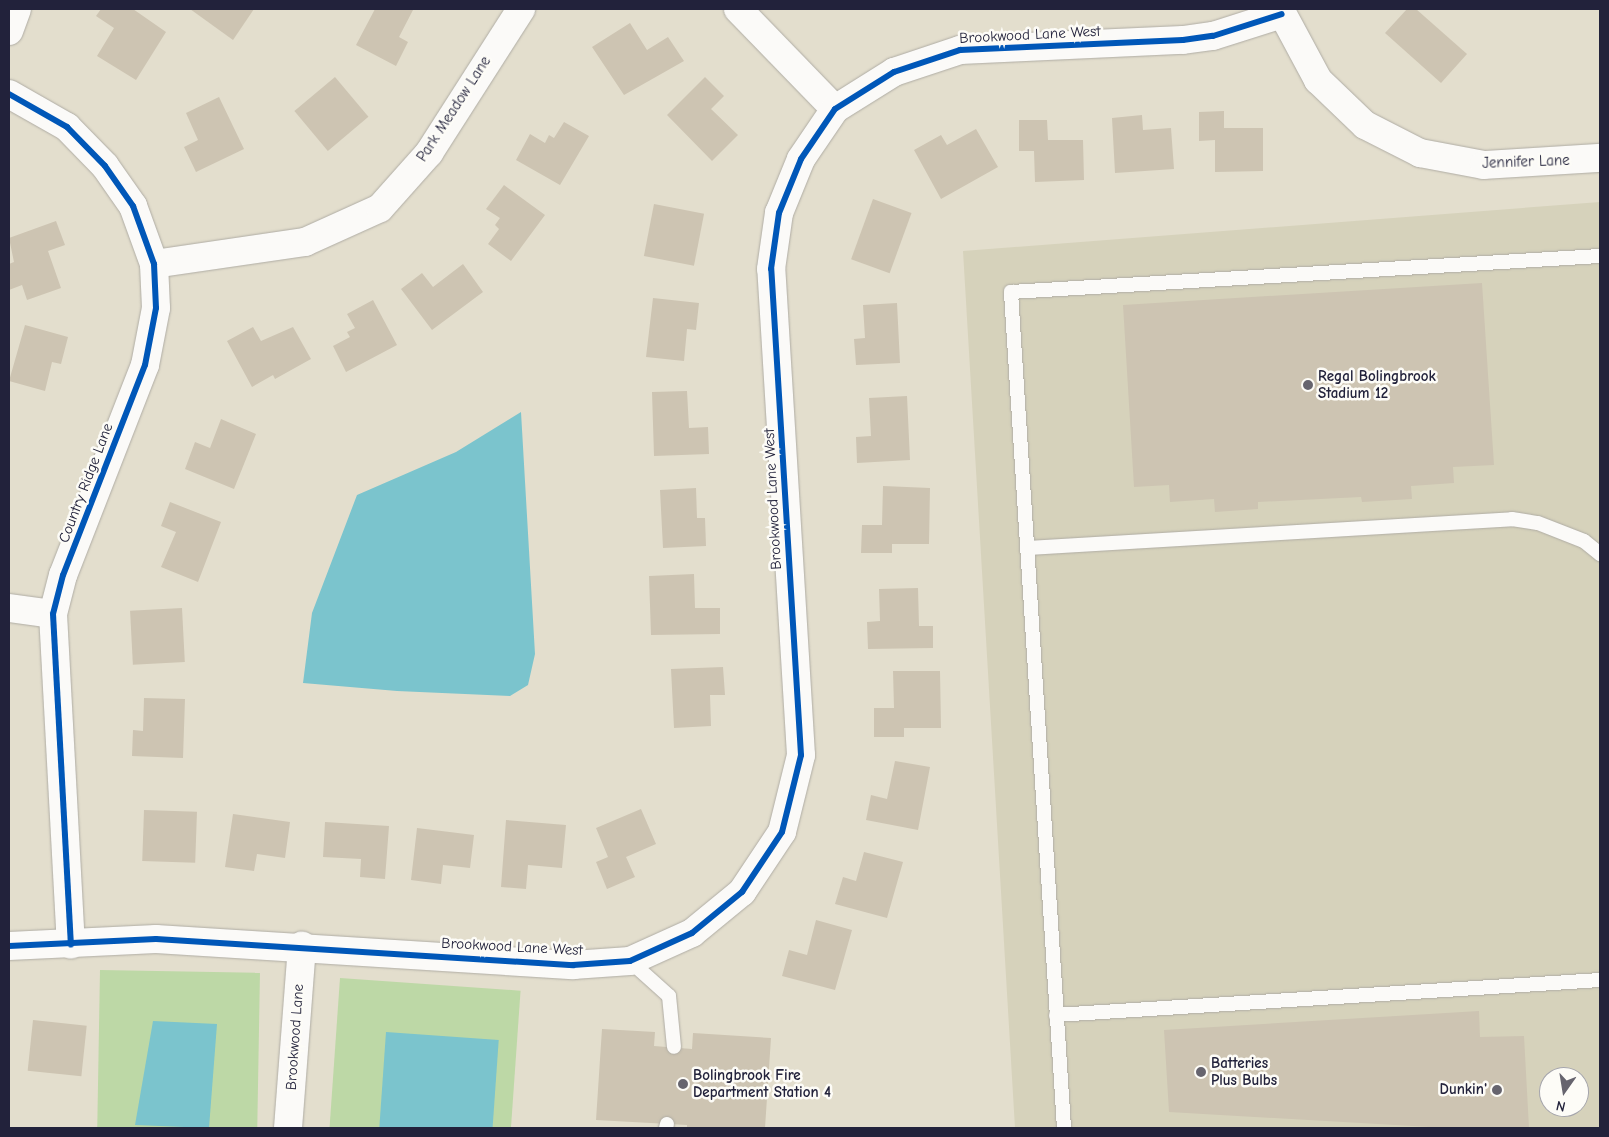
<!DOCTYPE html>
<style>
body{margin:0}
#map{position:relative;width:1609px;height:1137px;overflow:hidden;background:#e3decd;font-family:"Comic Neue",sans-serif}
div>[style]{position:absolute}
.built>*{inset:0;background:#d6d2bb}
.green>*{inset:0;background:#bdd8a6;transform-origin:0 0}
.water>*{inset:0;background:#7bc4cd;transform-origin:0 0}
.building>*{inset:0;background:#cdc4b2;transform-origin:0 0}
.roads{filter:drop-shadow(0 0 1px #afaca4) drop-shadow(0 0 1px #afaca4)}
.service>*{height:14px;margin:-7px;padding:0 7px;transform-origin:7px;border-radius:7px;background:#fbfaf8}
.minor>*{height:28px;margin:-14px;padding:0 14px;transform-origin:14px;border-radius:14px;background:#fbfaf8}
.cycleway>*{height:6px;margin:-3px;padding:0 3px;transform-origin:3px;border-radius:3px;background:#0057b8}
.dots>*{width:14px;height:14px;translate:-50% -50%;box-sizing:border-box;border:2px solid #fdfcf7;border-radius:50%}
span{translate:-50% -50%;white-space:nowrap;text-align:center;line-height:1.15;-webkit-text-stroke:5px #fdfcf7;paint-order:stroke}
.street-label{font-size:15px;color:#22223b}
.poi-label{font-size:15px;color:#22223b;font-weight:700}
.left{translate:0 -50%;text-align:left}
.right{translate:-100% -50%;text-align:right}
.frame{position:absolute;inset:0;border:10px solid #22223b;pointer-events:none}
.north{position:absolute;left:1539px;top:1067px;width:50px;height:50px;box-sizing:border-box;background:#fdfcf7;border:1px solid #a5a5ac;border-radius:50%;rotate:193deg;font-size:14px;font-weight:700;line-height:20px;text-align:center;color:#22223b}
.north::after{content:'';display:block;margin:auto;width:18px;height:22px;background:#66646e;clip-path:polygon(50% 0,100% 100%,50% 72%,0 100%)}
</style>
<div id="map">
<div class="built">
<div style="clip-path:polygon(evenodd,1600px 202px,1600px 1128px,1015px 1128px,963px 251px,1600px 202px,1549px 1077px,1579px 1077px,1579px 1107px,1549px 1107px,1549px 1077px)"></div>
</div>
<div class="green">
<div style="left:100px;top:970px;width:160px;height:158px;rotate:1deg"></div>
<div style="left:340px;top:978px;width:181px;height:150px;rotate:4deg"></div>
</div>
<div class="water">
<div style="clip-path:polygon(521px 412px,535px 654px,528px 685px,510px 696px,397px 691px,303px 683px,312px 613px,357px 495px,456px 452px)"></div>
<div style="clip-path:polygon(153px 1021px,217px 1024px,209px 1128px,135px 1125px)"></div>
<div style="left:386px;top:1032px;width:113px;height:96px;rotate:4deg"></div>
</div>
<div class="building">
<div style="clip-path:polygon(101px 9px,133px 9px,166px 32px,136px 80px,97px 56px,114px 28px,96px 16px)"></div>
<div style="clip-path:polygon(190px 9px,254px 9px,233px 40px)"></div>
<div style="clip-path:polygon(375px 9px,413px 10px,399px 37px,408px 42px,396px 66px,356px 45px)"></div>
<div style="clip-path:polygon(1407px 9px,1416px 9px,1467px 54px,1441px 83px,1385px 33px)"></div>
<div style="clip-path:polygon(630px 23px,647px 50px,668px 37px,684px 61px,624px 95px,592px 47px)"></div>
<div style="left:335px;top:77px;width:52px;height:53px;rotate:50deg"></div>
<div style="clip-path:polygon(705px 77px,724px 96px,711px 109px,738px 135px,712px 161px,667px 115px)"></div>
<div style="clip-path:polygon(219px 97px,244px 149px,196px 172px,184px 147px,198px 140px,186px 113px)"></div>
<div style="clip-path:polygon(1224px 111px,1224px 128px,1263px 128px,1263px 171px,1215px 172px,1215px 140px,1199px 141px,1199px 112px)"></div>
<div style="clip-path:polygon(1142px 115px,1143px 130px,1171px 128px,1174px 169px,1115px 173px,1112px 118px)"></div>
<div style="clip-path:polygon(1019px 120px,1047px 120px,1048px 140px,1083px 140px,1084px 180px,1035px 182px,1034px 151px,1019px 151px)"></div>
<div style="clip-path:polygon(564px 122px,589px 136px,560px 185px,516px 160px,530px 134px,545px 143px,549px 135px,554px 138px)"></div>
<div style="clip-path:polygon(976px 129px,998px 167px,941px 199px,914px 150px,941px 135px,947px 145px)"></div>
<div style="clip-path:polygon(504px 185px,545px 215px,511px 261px,488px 244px,499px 229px,495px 225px,500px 218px,486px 209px)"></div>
<div style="left:873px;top:199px;width:41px;height:64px;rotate:20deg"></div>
<div style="left:654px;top:204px;width:51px;height:53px;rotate:11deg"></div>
<div style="clip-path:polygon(56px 221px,65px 245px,48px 251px,61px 288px,27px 300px,22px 285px,9px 290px,9px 264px,14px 262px,9px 238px)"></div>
<div style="clip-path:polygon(463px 264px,483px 292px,432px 330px,401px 289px,422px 273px,433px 287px)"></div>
<div style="clip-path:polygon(1482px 283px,1494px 465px,1453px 467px,1454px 483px,1411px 486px,1412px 499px,1362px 502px,1361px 497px,1258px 502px,1258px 509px,1215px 512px,1214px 499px,1170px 502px,1169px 485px,1134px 487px,1123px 305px)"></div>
<div style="clip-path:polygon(653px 298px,699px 303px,696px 330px,687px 329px,684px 361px,646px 357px)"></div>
<div style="clip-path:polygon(373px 300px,397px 345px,346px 372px,333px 346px,350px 337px,347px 332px,355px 328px,347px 314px)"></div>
<div style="clip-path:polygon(897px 303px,900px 363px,856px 365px,854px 339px,865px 338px,863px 305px)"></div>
<div style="clip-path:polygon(25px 325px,68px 337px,61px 364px,52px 362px,45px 391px,9px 381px)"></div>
<div style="clip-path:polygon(253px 327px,261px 341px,293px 327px,311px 359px,275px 379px,273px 375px,252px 387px,227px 341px)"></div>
<div style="clip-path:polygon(687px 391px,689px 428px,708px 427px,709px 454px,654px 456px,652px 392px)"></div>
<div style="clip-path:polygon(907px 396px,910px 460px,857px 463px,856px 437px,871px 436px,869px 398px)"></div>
<div style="clip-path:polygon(221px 419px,256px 434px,234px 489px,185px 469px,195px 442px,210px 448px)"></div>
<div style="clip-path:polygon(883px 486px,930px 488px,929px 544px,892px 544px,892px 553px,861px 553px,862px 525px,882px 525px)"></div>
<div style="clip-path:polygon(696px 488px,697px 518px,705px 518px,706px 546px,663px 548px,660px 490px)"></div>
<div style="clip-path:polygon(170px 502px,221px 522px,198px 582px,161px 567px,176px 532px,161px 526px)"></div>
<div style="clip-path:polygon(694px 574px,695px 608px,720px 608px,720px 634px,651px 635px,649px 576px)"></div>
<div style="clip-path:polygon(918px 588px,919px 626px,933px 626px,933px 648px,868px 649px,867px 622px,880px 621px,879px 589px)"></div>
<div style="left:182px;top:608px;width:54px;height:52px;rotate:87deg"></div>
<div style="clip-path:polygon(723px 667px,725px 695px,710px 695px,711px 726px,674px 728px,671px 669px)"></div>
<div style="clip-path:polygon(893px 671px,940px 671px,941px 728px,904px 728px,904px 737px,874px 737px,874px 708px,894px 708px)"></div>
<div style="clip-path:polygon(144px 698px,185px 699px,183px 758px,132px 756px,133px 730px,143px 731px)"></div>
<div style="clip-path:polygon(895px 761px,930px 767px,918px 830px,866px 820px,871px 795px,887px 799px)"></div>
<div style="clip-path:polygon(641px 809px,656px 844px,626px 857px,635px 877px,607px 889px,596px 862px,608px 857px,596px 828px)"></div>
<div style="left:144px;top:810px;width:53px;height:51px;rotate:2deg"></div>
<div style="clip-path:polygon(233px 814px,290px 822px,285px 858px,257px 854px,254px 871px,225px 867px)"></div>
<div style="clip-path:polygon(506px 820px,566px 825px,562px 868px,528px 865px,526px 889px,501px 887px)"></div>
<div style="clip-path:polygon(325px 822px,389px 826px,385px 879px,360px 877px,361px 859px,323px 857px)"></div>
<div style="clip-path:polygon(417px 828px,474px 835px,470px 868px,443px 865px,441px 884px,411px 880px)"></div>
<div style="clip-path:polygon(864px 852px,903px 862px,887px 918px,835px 904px,843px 877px,856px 881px)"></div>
<div style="clip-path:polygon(816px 920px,852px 930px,835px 990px,782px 976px,789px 950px,807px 955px)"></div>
<div style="clip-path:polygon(1479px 1011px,1480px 1037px,1524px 1036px,1529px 1128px,1447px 1128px,1169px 1112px,1164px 1030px)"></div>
<div style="left:33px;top:1020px;width:54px;height:51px;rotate:6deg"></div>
<div style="clip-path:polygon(602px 1029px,655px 1032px,654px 1046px,692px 1049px,693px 1033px,771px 1038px,765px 1128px,687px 1128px,687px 1125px,596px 1120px)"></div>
</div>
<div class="roads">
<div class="service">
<div style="left:1028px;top:548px;width:485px;rotate:-3.4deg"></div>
<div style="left:1512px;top:519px;width:26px;rotate:9deg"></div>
<div style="left:1538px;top:523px;width:49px;rotate:21.4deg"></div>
<div style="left:1584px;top:541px;width:21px;rotate:39deg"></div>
<div style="left:630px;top:961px;width:52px;rotate:41.9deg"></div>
<div style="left:669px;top:996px;width:51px;rotate:84.4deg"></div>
<div style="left:1056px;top:1015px;width:545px;rotate:-3.68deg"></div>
<div style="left:666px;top:1128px;width:4px;rotate:-76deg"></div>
<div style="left:1064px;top:1128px;width:838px;rotate:-93.63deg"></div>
<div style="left:1011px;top:292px;width:590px;rotate:-3.5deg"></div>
</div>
<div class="minor">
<div style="left:738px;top:9px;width:139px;rotate:45.9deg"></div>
<div style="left:1280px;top:9px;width:81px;rotate:61.8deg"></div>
<div style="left:1318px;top:80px;width:65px;rotate:43.8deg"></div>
<div style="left:1365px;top:125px;width:62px;rotate:27deg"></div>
<div style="left:1420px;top:153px;width:65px;rotate:10.6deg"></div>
<div style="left:1484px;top:165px;width:116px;rotate:-3.5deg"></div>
<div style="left:9px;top:31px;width:23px;rotate:-70deg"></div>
<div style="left:9px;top:94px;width:67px;rotate:29.6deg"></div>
<div style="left:67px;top:127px;width:54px;rotate:45.7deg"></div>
<div style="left:105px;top:166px;width:49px;rotate:55deg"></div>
<div style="left:133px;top:206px;width:62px;rotate:70.1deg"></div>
<div style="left:154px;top:264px;width:44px;rotate:87.4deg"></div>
<div style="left:156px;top:308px;width:58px;rotate:100.9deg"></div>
<div style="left:145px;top:365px;width:225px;rotate:111.3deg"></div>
<div style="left:63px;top:575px;width:40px;rotate:104.4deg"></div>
<div style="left:53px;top:614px;width:331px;rotate:86.9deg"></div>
<div style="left:154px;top:264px;width:153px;rotate:-8.3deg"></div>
<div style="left:305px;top:242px;width:82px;rotate:-24.4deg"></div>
<div style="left:380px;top:208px;width:74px;rotate:-48.3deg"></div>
<div style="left:429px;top:153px;width:171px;rotate:-57.4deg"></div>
<div style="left:9px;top:608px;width:44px;rotate:7.8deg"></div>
<div style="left:9px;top:946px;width:147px;rotate:-2.7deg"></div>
<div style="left:156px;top:939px;width:418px;rotate:3.6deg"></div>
<div style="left:573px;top:965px;width:57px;rotate:-4deg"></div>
<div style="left:630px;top:961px;width:68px;rotate:-24.3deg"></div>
<div style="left:692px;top:933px;width:65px;rotate:-39.4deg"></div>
<div style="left:742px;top:892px;width:72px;rotate:-56.3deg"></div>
<div style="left:782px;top:832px;width:79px;rotate:-76.1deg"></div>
<div style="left:801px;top:755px;width:487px;rotate:-93.5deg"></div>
<div style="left:771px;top:269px;width:57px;rotate:-81.9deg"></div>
<div style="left:779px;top:213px;width:58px;rotate:-67.8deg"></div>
<div style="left:801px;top:159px;width:60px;rotate:-55.8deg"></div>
<div style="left:835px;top:109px;width:70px;rotate:-32.1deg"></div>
<div style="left:894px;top:72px;width:70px;rotate:-18.4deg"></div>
<div style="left:960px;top:50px;width:223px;rotate:-2.6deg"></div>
<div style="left:1183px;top:40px;width:30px;rotate:-8deg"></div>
<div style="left:1213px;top:36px;width:72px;rotate:-17.7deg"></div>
<div style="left:288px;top:1128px;width:183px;rotate:-85.6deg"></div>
</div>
</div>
<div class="cycleway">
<div style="left:9px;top:94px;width:67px;rotate:29.6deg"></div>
<div style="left:67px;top:127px;width:54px;rotate:45.7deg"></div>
<div style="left:105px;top:166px;width:49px;rotate:55deg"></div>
<div style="left:133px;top:206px;width:62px;rotate:70.1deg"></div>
<div style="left:154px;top:264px;width:44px;rotate:87.4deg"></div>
<div style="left:156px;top:308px;width:58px;rotate:100.9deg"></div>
<div style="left:145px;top:365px;width:225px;rotate:111.3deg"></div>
<div style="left:63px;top:575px;width:40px;rotate:104.4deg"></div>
<div style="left:53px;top:614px;width:331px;rotate:86.9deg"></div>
<div style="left:9px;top:946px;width:147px;rotate:-2.7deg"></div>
<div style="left:156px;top:939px;width:418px;rotate:3.6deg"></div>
<div style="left:573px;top:965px;width:57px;rotate:-4deg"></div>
<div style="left:630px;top:961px;width:68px;rotate:-24.3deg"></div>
<div style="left:692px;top:933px;width:65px;rotate:-39.4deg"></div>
<div style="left:742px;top:892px;width:72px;rotate:-56.3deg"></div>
<div style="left:782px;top:832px;width:79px;rotate:-76.1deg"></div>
<div style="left:801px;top:755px;width:487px;rotate:-93.5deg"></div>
<div style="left:771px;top:269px;width:57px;rotate:-81.9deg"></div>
<div style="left:779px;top:213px;width:58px;rotate:-67.8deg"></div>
<div style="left:801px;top:159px;width:60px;rotate:-55.8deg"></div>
<div style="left:835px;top:109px;width:70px;rotate:-32.1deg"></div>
<div style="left:894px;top:72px;width:70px;rotate:-18.4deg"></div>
<div style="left:960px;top:50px;width:223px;rotate:-2.6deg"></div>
<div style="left:1183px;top:40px;width:30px;rotate:-8deg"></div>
<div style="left:1213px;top:36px;width:72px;rotate:-17.7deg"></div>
</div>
<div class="dots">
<div style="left:1308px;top:385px;background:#66646e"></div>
<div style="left:1201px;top:1072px;background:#66646e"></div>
<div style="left:683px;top:1084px;background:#66646e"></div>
<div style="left:1497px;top:1090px;background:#66646e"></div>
</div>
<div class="street-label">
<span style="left:1030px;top:35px;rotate:-3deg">Brookwood Lane West</span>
<span style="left:454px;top:109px;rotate:-57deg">Park Meadow Lane</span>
<span style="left:1526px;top:162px;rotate:-2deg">Jennifer Lane</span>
<span style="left:86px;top:483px;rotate:-69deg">Country Ridge Lane</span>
<span style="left:773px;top:499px;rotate:-93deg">Brookwood Lane West</span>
<span style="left:512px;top:947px;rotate:3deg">Brookwood Lane West</span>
<span style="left:295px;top:1037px;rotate:-86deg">Brookwood Lane</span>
</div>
<div class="poi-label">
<span class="left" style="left:1318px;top:385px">Regal Bolingbrook<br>Stadium 12</span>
<span class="left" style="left:1211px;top:1072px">Batteries<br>Plus Bulbs</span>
<span class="left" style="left:693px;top:1084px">Bolingbrook Fire<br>Department Station 4</span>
<span class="right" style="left:1487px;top:1090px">Dunkin'</span>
</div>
<div class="frame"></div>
<div class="north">N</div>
</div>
